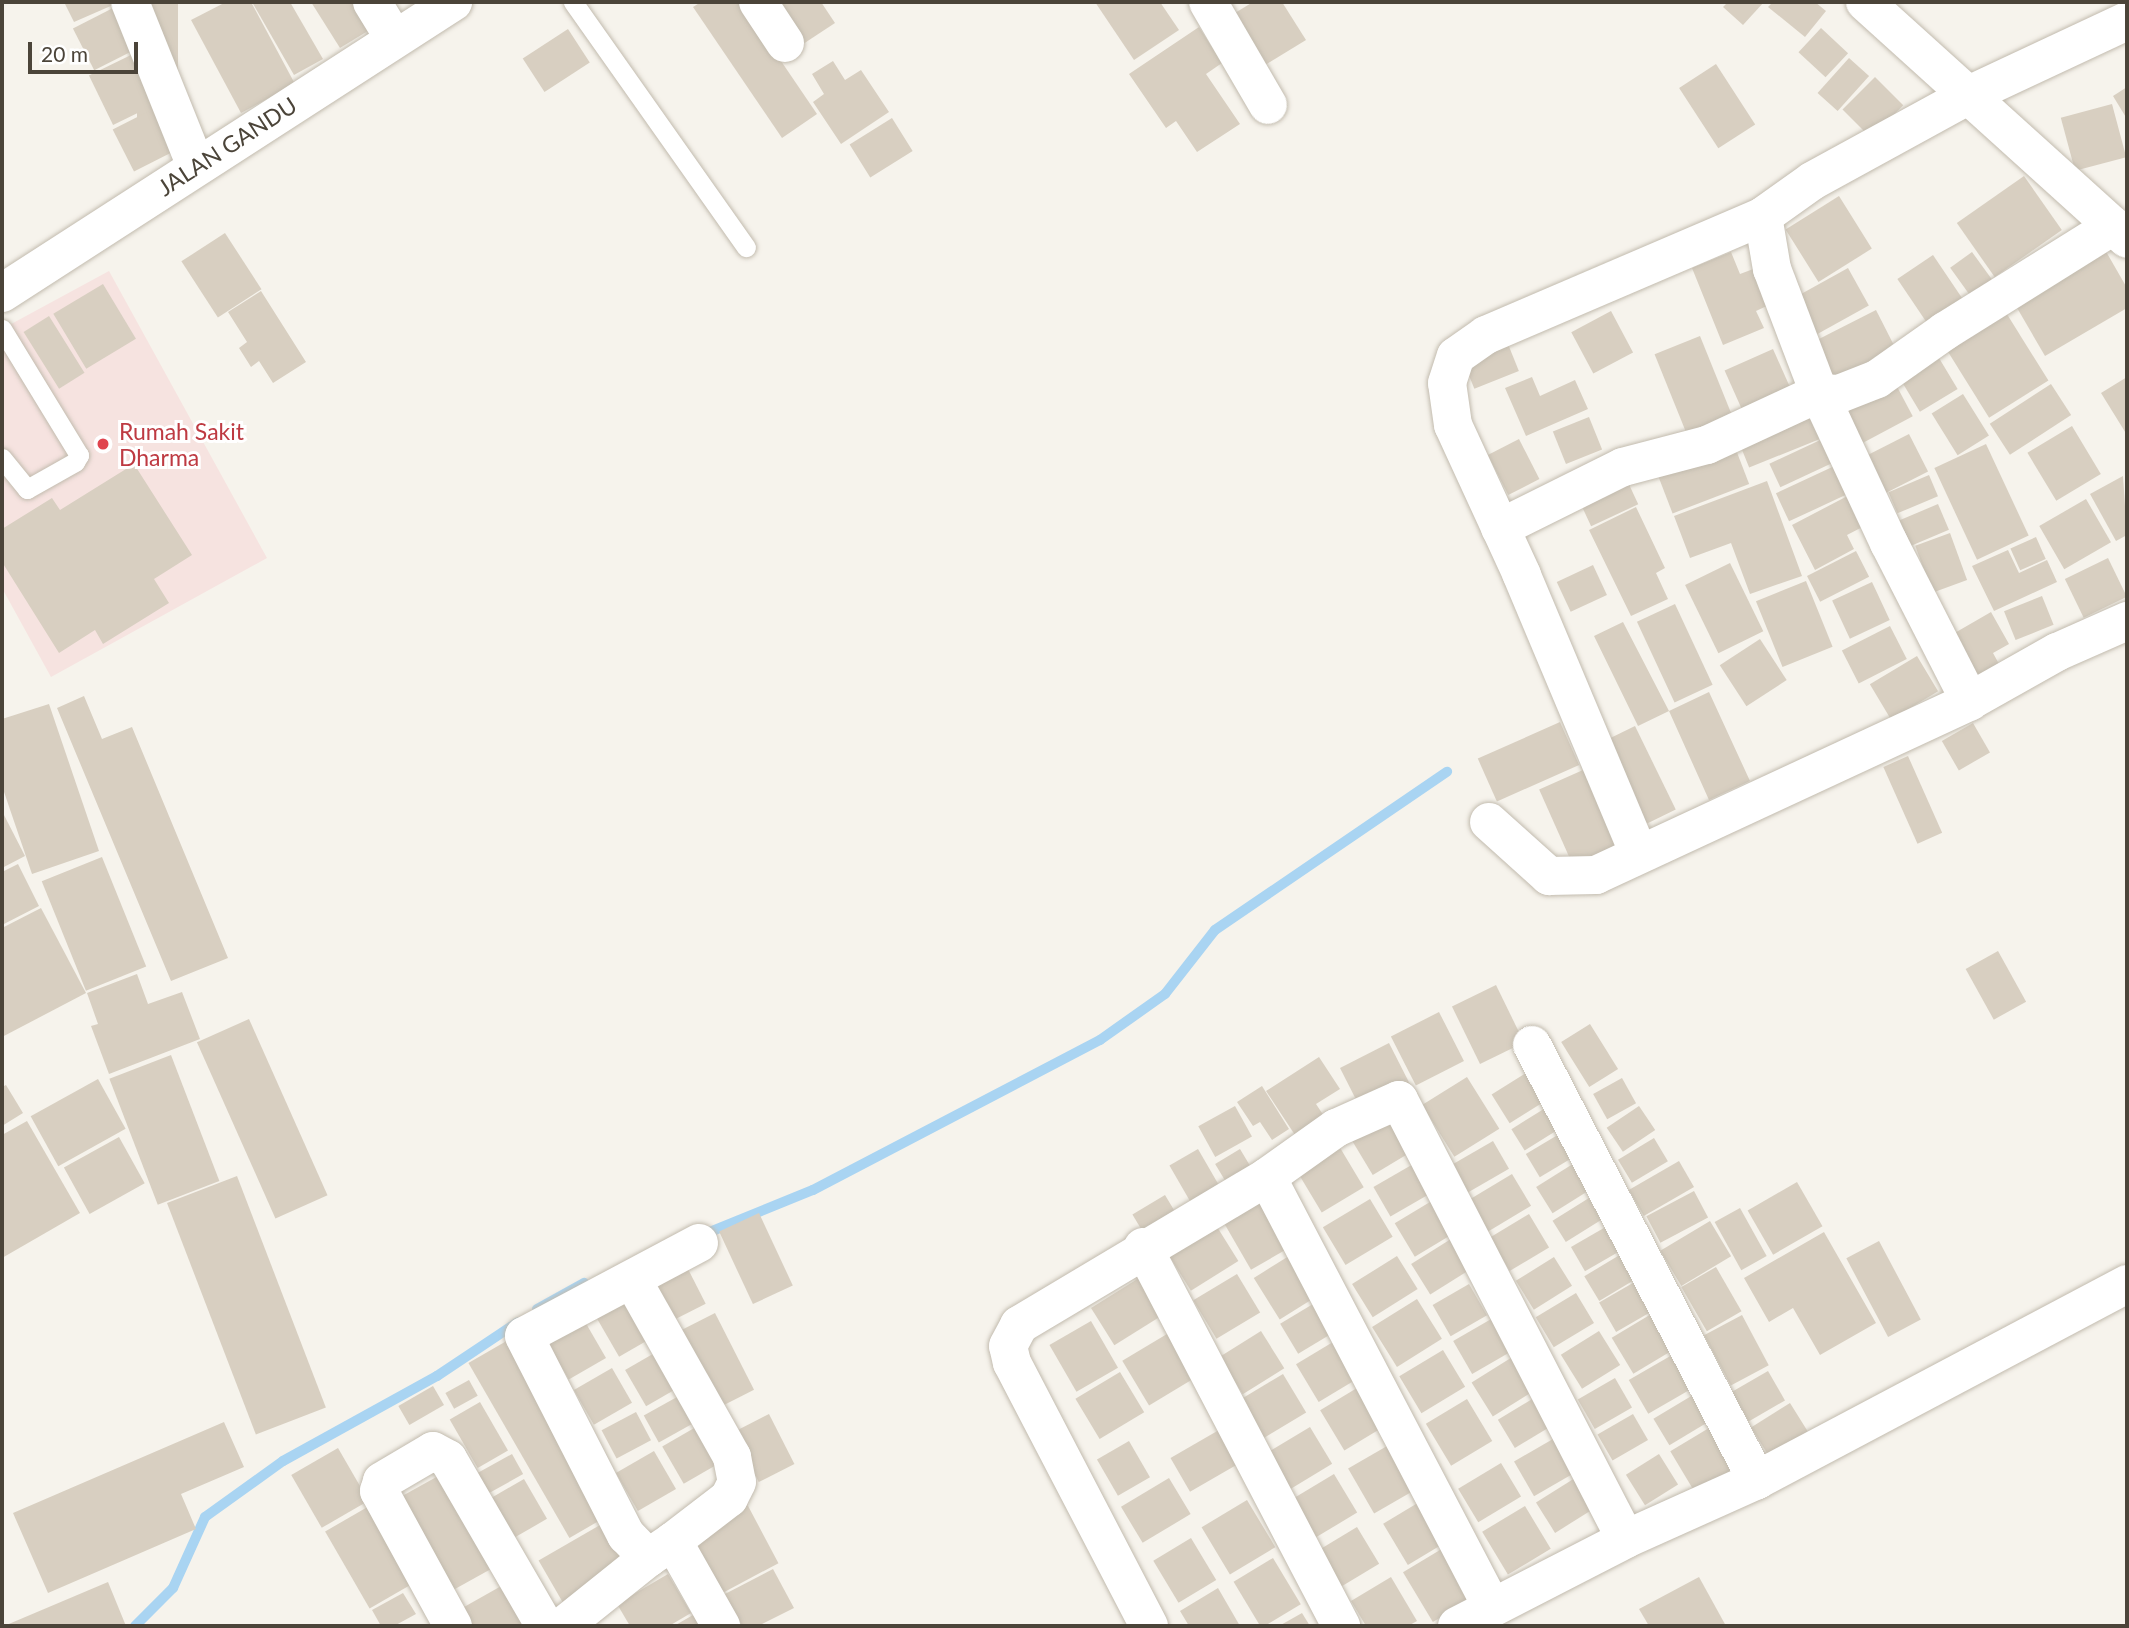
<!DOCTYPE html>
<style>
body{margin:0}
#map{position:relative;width:2129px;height:1628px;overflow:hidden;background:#f6f3ec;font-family:Lato,sans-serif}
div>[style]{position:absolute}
.medical>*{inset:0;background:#f6e3e0}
.stream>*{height:10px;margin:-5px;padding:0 5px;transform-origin:5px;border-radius:5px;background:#a9d4f2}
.building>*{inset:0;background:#d8cfc1;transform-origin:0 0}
.roads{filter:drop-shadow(0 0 2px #c2bbae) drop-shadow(0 0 2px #c2bbae)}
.service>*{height:19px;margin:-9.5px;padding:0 9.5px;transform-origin:9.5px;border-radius:9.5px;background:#fff}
.minor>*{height:38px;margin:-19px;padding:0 19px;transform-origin:19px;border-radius:19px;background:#fff}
.dots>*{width:19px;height:19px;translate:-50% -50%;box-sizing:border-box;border:4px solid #fff;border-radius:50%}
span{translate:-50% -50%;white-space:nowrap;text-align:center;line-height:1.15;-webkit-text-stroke:6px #fff;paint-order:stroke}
.street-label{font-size:23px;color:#4b4439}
.health-label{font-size:23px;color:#be3a42}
.left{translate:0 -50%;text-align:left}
.frame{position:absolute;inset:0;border:4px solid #4b4439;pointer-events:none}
.scale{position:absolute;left:28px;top:42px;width:110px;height:32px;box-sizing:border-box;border:4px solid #4b4439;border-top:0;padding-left:9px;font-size:21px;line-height:24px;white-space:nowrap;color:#4b4439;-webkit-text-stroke:5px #fff;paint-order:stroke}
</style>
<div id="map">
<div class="medical">
<div style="clip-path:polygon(109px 271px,267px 558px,51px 677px,2px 588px,2px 329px)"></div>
</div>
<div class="stream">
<div style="left:700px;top:1236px;width:122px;rotate:-22.2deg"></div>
<div style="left:813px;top:1190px;width:324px;rotate:-27.6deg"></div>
<div style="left:1100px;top:1040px;width:80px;rotate:-35.3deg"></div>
<div style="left:1165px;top:994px;width:81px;rotate:-52deg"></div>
<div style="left:1215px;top:930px;width:281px;rotate:-34.3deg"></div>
<div style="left:537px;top:1309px;width:54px;rotate:-29deg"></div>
<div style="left:135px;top:1626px;width:54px;rotate:-45deg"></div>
<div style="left:173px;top:1588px;width:78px;rotate:-65.7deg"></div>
<div style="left:205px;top:1517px;width:96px;rotate:-35.7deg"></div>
<div style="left:283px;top:1461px;width:176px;rotate:-28.9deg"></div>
<div style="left:437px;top:1376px;width:97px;rotate:-33.7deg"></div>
</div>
<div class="building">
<div style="clip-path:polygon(64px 2px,112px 2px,113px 5px,74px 22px)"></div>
<div style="left:137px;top:2px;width:41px;height:148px"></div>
<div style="clip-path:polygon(226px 2px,251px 2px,295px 84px,241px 113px,191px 20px)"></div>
<div style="clip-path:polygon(252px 2px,290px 2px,323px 59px,294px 75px)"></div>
<div style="clip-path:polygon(311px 2px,368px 2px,381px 23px,340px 48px)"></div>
<div style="clip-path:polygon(701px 2px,741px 2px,817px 114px,782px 138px,693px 7px)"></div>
<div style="clip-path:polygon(767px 2px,821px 2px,835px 23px,797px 48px)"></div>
<div style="clip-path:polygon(1095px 2px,1160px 2px,1179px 30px,1134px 60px)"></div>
<div style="clip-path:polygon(1253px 2px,1282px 2px,1306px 40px,1262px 67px,1230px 16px)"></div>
<div style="clip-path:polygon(1728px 2px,1764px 2px,1743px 25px,1723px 7px)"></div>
<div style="clip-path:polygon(1773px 2px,1815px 2px,1826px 11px,1805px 37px,1768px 7px)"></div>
<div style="left:113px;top:8px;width:47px;height:45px;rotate:63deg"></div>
<div style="clip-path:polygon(1199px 27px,1222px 63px,1206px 74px,1240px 124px,1197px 152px,1176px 121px,1166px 128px,1129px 74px)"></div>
<div style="left:1821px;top:28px;width:37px;height:33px;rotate:43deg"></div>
<div style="left:568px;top:29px;width:40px;height:54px;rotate:57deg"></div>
<div style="left:133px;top:54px;width:55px;height:49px;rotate:64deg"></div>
<div style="left:1849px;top:58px;width:27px;height:47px;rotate:42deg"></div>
<div style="clip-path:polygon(833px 61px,845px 80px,861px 70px,889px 112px,841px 144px,813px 102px,824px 94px,812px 74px)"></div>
<div style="left:1716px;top:64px;width:72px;height:44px;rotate:57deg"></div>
<div style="left:1875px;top:77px;width:40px;height:46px;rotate:45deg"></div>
<div style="clip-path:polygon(2127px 87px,2127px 119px,2113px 96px)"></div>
<div style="left:2112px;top:104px;width:55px;height:53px;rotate:75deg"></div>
<div style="left:159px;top:106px;width:47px;height:52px;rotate:63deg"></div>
<div style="left:892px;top:118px;width:39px;height:50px;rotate:58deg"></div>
<div style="left:2024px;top:176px;width:66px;height:82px;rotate:55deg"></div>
<div style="left:1839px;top:196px;width:62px;height:63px;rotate:58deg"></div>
<div style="left:225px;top:233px;width:67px;height:52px;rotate:57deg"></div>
<div style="clip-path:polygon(2104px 248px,2127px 288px,2127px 308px,2045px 356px,2013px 301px)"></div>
<div style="clip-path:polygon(1731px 252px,1740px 274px,1756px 268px,1771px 304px,1756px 311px,1764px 328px,1723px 345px,1692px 268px)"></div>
<div style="left:1972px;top:252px;width:34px;height:27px;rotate:54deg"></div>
<div style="left:1933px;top:255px;width:54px;height:43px;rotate:56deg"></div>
<div style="left:1848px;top:268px;width:43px;height:66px;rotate:61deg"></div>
<div style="left:103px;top:284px;width:64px;height:58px;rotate:59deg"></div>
<div style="clip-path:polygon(261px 291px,306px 362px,273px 383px,259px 361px,251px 367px,239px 348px,247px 342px,228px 312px)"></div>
<div style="left:1876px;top:310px;width:51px;height:69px;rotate:63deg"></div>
<div style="left:1611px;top:311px;width:47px;height:45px;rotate:62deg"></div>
<div style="left:2005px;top:311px;width:82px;height:70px;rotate:58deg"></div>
<div style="left:49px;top:316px;width:67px;height:30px;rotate:58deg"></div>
<div style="left:1700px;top:336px;width:94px;height:49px;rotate:68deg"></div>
<div style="left:1508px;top:344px;width:29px;height:48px;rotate:68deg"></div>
<div style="left:1773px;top:349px;width:49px;height:53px;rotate:66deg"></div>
<div style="left:1936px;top:353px;width:42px;height:44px;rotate:59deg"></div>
<div style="clip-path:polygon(1532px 377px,1540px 396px,1575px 380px,1588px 409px,1526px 436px,1505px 388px)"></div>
<div style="clip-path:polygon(2127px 377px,2127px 435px,2101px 393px)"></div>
<div style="left:1894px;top:381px;width:40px;height:60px;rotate:62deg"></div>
<div style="left:2051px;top:384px;width:37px;height:73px;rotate:57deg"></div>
<div style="left:1963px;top:394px;width:49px;height:37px;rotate:58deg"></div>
<div style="left:1813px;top:404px;width:35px;height:83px;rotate:68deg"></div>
<div style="left:1589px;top:417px;width:35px;height:39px;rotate:68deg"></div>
<div style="left:2072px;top:426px;width:56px;height:52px;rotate:59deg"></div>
<div style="left:1909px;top:434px;width:42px;height:54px;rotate:63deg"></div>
<div style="left:1831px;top:435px;width:26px;height:68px;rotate:65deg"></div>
<div style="left:1519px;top:439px;width:45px;height:35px;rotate:63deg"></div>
<div style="left:1733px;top:442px;width:45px;height:82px;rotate:69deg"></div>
<div style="left:1986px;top:444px;width:101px;height:57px;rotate:65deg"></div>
<div style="left:1843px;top:462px;width:31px;height:74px;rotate:65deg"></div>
<div style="clip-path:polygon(134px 464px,192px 555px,154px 579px,169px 603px,103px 644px,95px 630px,59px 653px,2px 562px,2px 529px,52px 498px,60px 510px)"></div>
<div style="left:1929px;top:475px;width:23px;height:44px;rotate:67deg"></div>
<div style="clip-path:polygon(2123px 476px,2127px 535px,2116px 541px,2090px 494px)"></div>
<div style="left:1626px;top:478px;width:29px;height:52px;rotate:65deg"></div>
<div style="clip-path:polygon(1767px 481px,1802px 576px,1750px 594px,1731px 543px,1690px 558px,1674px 516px)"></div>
<div style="clip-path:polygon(1859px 490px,1874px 521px,1847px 535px,1854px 549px,1815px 570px,1792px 525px)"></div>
<div style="left:2086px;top:499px;width:50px;height:54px;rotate:60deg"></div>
<div style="left:1938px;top:504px;width:28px;height:50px;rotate:67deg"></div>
<div style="clip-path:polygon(1636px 507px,1665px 568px,1656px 573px,1668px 599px,1631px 616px,1589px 530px)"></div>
<div style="left:1950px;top:533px;width:50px;height:37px;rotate:70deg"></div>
<div style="left:2036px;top:537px;width:24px;height:28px;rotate:66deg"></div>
<div style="clip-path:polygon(2008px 550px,2019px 573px,2047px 560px,2057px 582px,1994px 611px,1972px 566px)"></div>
<div style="left:1856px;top:551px;width:29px;height:55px;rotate:63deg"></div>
<div style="left:2108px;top:558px;width:43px;height:48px;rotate:64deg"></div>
<div style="left:1730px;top:563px;width:76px;height:50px;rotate:64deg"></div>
<div style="left:1593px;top:565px;width:33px;height:40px;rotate:65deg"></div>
<div style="left:1806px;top:581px;width:71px;height:54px;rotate:68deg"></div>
<div style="left:1872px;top:582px;width:42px;height:44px;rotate:65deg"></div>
<div style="left:2042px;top:596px;width:31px;height:41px;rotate:68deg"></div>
<div style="left:1675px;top:604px;width:89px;height:42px;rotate:65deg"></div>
<div style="clip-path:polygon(1991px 612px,2009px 644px,1993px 653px,2005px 675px,1977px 691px,1946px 638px)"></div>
<div style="clip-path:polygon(1623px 622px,1669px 711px,1709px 692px,1750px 781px,1709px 800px,1669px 711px,1638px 726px,1594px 636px)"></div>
<div style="left:1890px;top:626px;width:37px;height:54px;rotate:63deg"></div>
<div style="left:1760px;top:639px;width:49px;height:48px;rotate:57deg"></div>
<div style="left:1917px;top:656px;width:41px;height:55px;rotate:59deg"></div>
<div style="clip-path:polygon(84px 696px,102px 739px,132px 727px,228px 958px,171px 981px,57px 708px)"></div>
<div style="clip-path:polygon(49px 704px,99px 851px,32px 874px,2px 786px,2px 719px)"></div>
<div style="left:1560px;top:722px;width:47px;height:90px;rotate:66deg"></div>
<div style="left:1973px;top:723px;width:34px;height:36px;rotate:60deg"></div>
<div style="left:1635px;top:726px;width:93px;height:37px;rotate:64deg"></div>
<div style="left:1908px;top:756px;width:84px;height:27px;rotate:66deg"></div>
<div style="left:1583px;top:770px;width:83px;height:48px;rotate:66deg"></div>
<div style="clip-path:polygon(4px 815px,25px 856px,2px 868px,2px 816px)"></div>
<div style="left:102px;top:857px;width:118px;height:65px;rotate:68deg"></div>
<div style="clip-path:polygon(18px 864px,39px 906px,2px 925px,2px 872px)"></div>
<div style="clip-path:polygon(41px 908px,86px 993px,2px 1037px,2px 928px)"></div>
<div style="left:1998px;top:951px;width:58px;height:37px;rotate:61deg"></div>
<div style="clip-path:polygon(137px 974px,148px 1004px,182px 992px,200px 1039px,109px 1074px,91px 1026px,98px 1024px,87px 993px)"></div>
<div style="left:1496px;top:985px;width:64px;height:49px;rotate:64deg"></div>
<div style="left:1439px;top:1012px;width:55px;height:54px;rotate:63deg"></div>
<div style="left:249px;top:1019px;width:193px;height:57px;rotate:66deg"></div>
<div style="left:1590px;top:1024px;width:53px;height:34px;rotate:58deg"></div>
<div style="left:1389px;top:1043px;width:49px;height:55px;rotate:63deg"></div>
<div style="left:171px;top:1055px;width:135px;height:66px;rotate:69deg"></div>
<div style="clip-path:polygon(1319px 1057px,1340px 1089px,1316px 1104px,1324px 1116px,1295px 1135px,1266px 1091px)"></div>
<div style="left:1534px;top:1068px;width:34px;height:50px;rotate:58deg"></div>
<div style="left:1467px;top:1077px;width:61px;height:53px;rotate:58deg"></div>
<div style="left:1622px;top:1078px;width:29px;height:33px;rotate:61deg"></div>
<div style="left:98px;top:1079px;width:57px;height:77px;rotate:61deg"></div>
<div style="clip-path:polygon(6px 1085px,23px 1113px,2px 1126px,2px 1087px)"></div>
<div style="clip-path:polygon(1262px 1086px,1289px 1129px,1272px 1140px,1260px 1122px,1253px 1126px,1237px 1102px)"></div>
<div style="left:1235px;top:1106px;width:35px;height:42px;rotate:61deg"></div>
<div style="left:1639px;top:1106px;width:29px;height:39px;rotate:56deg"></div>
<div style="left:1389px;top:1107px;width:50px;height:49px;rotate:59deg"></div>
<div style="left:1547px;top:1107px;width:25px;height:42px;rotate:58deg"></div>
<div style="clip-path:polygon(27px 1121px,80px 1213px,2px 1258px,2px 1135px)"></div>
<div style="left:1561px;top:1133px;width:27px;height:41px;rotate:59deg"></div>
<div style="left:119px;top:1137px;width:53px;height:63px;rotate:61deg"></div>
<div style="left:1654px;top:1138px;width:27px;height:42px;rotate:59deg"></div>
<div style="left:1493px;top:1141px;width:32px;height:52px;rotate:60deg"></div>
<div style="left:1339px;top:1146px;width:48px;height:49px;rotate:59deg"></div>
<div style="left:1198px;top:1149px;width:50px;height:33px;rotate:60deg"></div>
<div style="left:1240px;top:1149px;width:35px;height:29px;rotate:59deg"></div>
<div style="left:1679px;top:1161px;width:30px;height:58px;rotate:60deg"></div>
<div style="left:1576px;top:1162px;width:31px;height:47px;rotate:58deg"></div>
<div style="left:1415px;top:1163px;width:34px;height:48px;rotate:60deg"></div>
<div style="left:1512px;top:1174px;width:37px;height:51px;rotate:59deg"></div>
<div style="left:237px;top:1176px;width:248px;height:75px;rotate:69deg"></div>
<div style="left:1797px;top:1182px;width:51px;height:57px;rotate:60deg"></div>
<div style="left:1269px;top:1189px;width:61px;height:56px;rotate:60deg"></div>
<div style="left:1694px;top:1191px;width:30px;height:54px;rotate:62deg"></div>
<div style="left:1165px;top:1195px;width:23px;height:38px;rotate:59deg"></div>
<div style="left:1589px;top:1198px;width:25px;height:43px;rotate:58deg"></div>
<div style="left:1370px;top:1199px;width:44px;height:55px;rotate:59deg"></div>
<div style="left:1435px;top:1199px;width:39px;height:47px;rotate:59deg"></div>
<div style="left:1740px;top:1208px;width:55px;height:29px;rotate:61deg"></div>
<div style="left:759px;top:1213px;width:80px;height:44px;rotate:65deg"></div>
<div style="left:1529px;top:1214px;width:39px;height:46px;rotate:59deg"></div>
<div style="left:1616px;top:1221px;width:28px;height:52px;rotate:60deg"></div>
<div style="left:1710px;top:1221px;width:41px;height:58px;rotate:59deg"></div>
<div style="left:1214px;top:1222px;width:46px;height:56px;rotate:58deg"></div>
<div style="clip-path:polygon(1824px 1232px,1876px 1323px,1820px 1355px,1793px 1308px,1769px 1322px,1744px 1278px)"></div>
<div style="left:1451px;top:1239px;width:36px;height:47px;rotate:58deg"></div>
<div style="left:1879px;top:1241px;width:89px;height:37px;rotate:62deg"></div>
<div style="left:1628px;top:1250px;width:29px;height:51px;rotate:59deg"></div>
<div style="left:1297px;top:1251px;width:49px;height:51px;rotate:58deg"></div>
<div style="left:1397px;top:1256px;width:39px;height:53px;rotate:58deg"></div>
<div style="left:1554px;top:1257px;width:34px;height:45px;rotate:58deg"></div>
<div style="left:1716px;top:1267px;width:51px;height:40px;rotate:60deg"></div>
<div style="left:688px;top:1269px;width:39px;height:36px;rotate:63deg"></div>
<div style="left:1147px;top:1273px;width:44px;height:66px;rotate:58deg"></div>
<div style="left:1237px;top:1274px;width:45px;height:51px;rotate:59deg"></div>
<div style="left:1645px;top:1276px;width:34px;height:53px;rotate:60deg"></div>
<div style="left:1469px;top:1284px;width:36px;height:42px;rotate:60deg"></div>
<div style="left:1576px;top:1293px;width:35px;height:47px;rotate:59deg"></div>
<div style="left:629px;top:1298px;width:46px;height:38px;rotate:60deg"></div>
<div style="left:1323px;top:1298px;width:35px;height:50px;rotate:59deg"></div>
<div style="left:1417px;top:1299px;width:47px;height:53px;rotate:58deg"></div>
<div style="left:1658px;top:1310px;width:42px;height:54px;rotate:59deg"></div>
<div style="left:715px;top:1313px;width:86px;height:37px;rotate:63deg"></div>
<div style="left:1742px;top:1315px;width:57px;height:43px;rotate:62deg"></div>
<div style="left:1493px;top:1318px;width:38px;height:46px;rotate:60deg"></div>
<div style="left:584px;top:1320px;width:44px;height:43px;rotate:60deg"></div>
<div style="left:1091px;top:1321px;width:54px;height:48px;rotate:60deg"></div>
<div style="left:1172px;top:1331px;width:52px;height:58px;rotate:59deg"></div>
<div style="left:1261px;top:1331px;width:44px;height:49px;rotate:58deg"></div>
<div style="left:1599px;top:1331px;width:40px;height:45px;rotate:58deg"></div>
<div style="left:510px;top:1339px;width:202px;height:48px;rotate:60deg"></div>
<div style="left:1338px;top:1339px;width:44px;height:49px;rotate:59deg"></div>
<div style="left:1443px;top:1350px;width:43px;height:51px;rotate:59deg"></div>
<div style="left:658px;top:1351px;width:42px;height:38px;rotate:60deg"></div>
<div style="left:1679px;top:1351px;width:39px;height:58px;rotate:60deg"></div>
<div style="left:1514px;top:1356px;width:40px;height:50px;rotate:58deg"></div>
<div style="left:612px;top:1368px;width:40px;height:44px;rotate:60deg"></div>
<div style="left:1768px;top:1371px;width:34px;height:42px;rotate:60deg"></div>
<div style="left:1120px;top:1372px;width:47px;height:52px;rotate:59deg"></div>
<div style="left:1283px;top:1374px;width:45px;height:55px;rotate:59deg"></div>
<div style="left:1615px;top:1378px;width:34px;height:43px;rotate:60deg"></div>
<div style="left:469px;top:1380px;width:18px;height:27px;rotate:61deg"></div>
<div style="left:433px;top:1386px;width:22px;height:40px;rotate:60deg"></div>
<div style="left:1357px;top:1388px;width:47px;height:43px;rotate:59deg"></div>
<div style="left:1698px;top:1392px;width:31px;height:52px;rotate:59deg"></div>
<div style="left:1539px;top:1395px;width:33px;height:48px;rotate:59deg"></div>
<div style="left:677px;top:1397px;width:31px;height:38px;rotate:61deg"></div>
<div style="left:1467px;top:1399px;width:49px;height:48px;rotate:59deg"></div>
<div style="left:480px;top:1402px;width:56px;height:35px;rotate:60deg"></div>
<div style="left:1790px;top:1403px;width:36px;height:46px;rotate:58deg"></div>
<div style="left:636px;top:1412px;width:32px;height:39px;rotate:62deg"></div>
<div style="left:769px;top:1414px;width:56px;height:40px;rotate:63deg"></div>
<div style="left:1633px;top:1414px;width:30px;height:41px;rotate:60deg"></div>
<div style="clip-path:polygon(224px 1422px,244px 1467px,181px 1494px,196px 1529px,48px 1593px,13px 1513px)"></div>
<div style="left:1714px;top:1425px;width:50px;height:51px;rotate:59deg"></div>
<div style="left:696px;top:1427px;width:43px;height:39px;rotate:60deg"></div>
<div style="left:1310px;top:1427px;width:43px;height:51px;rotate:59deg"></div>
<div style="left:1219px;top:1430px;width:39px;height:56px;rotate:60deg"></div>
<div style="left:1553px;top:1439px;width:40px;height:45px;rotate:60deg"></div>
<div style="left:1129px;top:1441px;width:42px;height:37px;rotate:60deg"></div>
<div style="left:1394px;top:1442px;width:52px;height:53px;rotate:60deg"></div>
<div style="left:338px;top:1448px;width:61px;height:54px;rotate:60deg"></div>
<div style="left:654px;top:1451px;width:44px;height:44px;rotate:60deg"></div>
<div style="left:512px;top:1454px;width:23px;height:43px;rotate:61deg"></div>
<div style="left:1659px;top:1454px;width:36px;height:39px;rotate:58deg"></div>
<div style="left:1501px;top:1463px;width:39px;height:50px;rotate:59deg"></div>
<div style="left:1334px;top:1474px;width:45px;height:50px;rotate:59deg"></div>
<div style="left:440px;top:1475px;width:107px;height:54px;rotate:61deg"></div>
<div style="left:1169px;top:1478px;width:42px;height:56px;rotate:59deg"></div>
<div style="left:1575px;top:1478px;width:36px;height:46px;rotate:58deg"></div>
<div style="left:524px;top:1479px;width:46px;height:42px;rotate:60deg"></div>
<div style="left:1426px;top:1498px;width:48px;height:50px;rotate:59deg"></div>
<div style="left:1247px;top:1500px;width:55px;height:53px;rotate:59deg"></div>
<div style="left:747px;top:1504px;width:67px;height:66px;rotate:62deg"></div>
<div style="left:371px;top:1505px;width:89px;height:53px;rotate:60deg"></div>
<div style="left:1525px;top:1506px;width:50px;height:50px;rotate:59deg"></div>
<div style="left:607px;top:1521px;width:52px;height:79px;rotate:60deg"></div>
<div style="left:1357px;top:1527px;width:43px;height:45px;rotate:59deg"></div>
<div style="left:1191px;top:1538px;width:49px;height:44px;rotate:59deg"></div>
<div style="left:1445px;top:1547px;width:58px;height:49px;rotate:59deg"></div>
<div style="left:1273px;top:1558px;width:54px;height:46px;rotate:59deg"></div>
<div style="clip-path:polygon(773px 1569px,794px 1608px,758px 1626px,742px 1626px,725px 1594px)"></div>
<div style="clip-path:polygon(668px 1574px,691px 1613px,669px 1626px,630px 1626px,617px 1604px)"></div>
<div style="clip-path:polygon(1391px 1577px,1417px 1621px,1408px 1626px,1366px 1626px,1351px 1601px)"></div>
<div style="clip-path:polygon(1699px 1577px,1726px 1626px,1649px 1626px,1639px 1609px)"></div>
<div style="clip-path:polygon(108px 1582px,126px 1626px,4px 1626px)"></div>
<div style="clip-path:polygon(503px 1585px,526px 1626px,466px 1626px,457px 1611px)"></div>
<div style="clip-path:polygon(1218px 1588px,1240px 1626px,1189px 1626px,1180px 1611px)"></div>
<div style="clip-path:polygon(403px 1593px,416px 1614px,394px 1626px,381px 1626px,372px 1610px)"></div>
<div style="clip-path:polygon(1302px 1613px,1310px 1626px,1279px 1626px)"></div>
<div style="clip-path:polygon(693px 1615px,700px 1626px,674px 1626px)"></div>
</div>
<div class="roads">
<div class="service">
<div style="left:573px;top:2px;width:300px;rotate:54.8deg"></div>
<div style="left:2px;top:329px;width:148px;rotate:58.6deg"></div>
<div style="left:79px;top:455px;width:8px;rotate:120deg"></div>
<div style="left:75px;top:462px;width:55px;rotate:150.6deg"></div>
<div style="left:27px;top:489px;width:40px;rotate:-129deg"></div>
</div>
<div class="minor">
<div style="left:130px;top:2px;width:177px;rotate:68.1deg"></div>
<div style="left:372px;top:2px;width:42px;rotate:58.6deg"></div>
<div style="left:758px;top:2px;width:49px;rotate:56.6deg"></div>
<div style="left:1208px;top:2px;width:119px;rotate:59.8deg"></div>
<div style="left:1865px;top:2px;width:353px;rotate:42.1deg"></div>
<div style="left:1763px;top:216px;width:54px;rotate:80.4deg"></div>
<div style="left:1772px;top:269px;width:133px;rotate:69.2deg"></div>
<div style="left:1819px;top:393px;width:166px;rotate:65deg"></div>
<div style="left:1889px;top:543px;width:178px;rotate:62.9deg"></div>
<div style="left:2px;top:293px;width:537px;rotate:-32.83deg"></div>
<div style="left:1500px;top:528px;width:137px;rotate:-26.4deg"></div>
<div style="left:1623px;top:467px;width:87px;rotate:-14.7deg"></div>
<div style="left:1707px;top:445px;width:123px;rotate:-24.9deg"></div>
<div style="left:1819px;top:393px;width:20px;rotate:3deg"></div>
<div style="left:1839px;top:394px;width:41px;rotate:-21.5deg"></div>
<div style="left:1877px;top:379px;width:83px;rotate:-35.2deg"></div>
<div style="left:1945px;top:331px;width:198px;rotate:-32deg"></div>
<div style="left:1489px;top:822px;width:81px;rotate:42deg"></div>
<div style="left:1549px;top:876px;width:47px;rotate:-1.2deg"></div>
<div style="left:1596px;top:875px;width:412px;rotate:-24.9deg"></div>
<div style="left:1970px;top:701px;width:100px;rotate:-29.4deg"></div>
<div style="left:2057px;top:652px;width:77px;rotate:-23.9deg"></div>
<div style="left:1639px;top:854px;width:303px;rotate:-112.8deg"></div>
<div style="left:1522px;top:575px;width:165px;rotate:-114.7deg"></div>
<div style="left:1453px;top:425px;width:42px;rotate:-98.1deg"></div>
<div style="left:1447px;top:383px;width:28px;rotate:-72deg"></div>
<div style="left:1456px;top:356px;width:37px;rotate:-35deg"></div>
<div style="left:1486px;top:335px;width:301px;rotate:-23.2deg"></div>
<div style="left:1763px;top:216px;width:60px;rotate:-35.5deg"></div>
<div style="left:1812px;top:181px;width:181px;rotate:-28.7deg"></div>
<div style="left:1971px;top:94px;width:172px;rotate:-25.1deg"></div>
<div style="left:1532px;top:1045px;width:490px;rotate:62.7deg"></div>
<div style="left:1267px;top:1177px;width:485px;rotate:62.4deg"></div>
<div style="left:699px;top:1243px;width:198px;rotate:152deg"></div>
<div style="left:524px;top:1336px;width:224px;rotate:62.9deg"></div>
<div style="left:626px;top:1535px;width:32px;rotate:46deg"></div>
<div style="left:648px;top:1558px;width:30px;rotate:-34deg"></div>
<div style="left:673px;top:1541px;width:98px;rotate:60.5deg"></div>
<div style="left:1143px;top:1247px;width:428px;rotate:62.4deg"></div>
<div style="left:633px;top:1281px;width:202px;rotate:60.6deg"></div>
<div style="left:732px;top:1457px;width:25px;rotate:79deg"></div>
<div style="left:737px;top:1482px;width:18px;rotate:117deg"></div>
<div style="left:729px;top:1498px;width:71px;rotate:142.5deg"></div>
<div style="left:453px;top:1626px;width:154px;rotate:-118.7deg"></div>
<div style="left:379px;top:1491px;width:10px;rotate:-73deg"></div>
<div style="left:382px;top:1481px;width:59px;rotate:-30.5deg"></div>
<div style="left:433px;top:1451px;width:17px;rotate:28deg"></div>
<div style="left:448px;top:1459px;width:193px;rotate:59.9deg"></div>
<div style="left:563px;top:1626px;width:109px;rotate:-38.7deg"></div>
<div style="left:1149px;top:1626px;width:297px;rotate:-117.5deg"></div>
<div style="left:1012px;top:1363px;width:17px;rotate:-103deg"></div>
<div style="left:1008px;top:1346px;width:24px;rotate:-62deg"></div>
<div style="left:1019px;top:1325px;width:289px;rotate:-30.8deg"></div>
<div style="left:1267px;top:1177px;width:85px;rotate:-35.4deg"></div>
<div style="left:1336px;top:1128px;width:69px;rotate:-24deg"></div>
<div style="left:1399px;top:1100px;width:494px;rotate:62.7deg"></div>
<div style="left:1457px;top:1626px;width:190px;rotate:-27.2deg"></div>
<div style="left:1626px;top:1539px;width:144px;rotate:-24.2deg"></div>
<div style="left:1757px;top:1480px;width:419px;rotate:-27.9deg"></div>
</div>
</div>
<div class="dots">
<div style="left:103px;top:444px;background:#e0444e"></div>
</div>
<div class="street-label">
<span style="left:227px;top:146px;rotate:-33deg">JALAN GANDU</span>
</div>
<div class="health-label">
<span class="left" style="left:119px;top:444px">Rumah Sakit<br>Dharma</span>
</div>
<div class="frame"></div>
<div class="scale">20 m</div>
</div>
